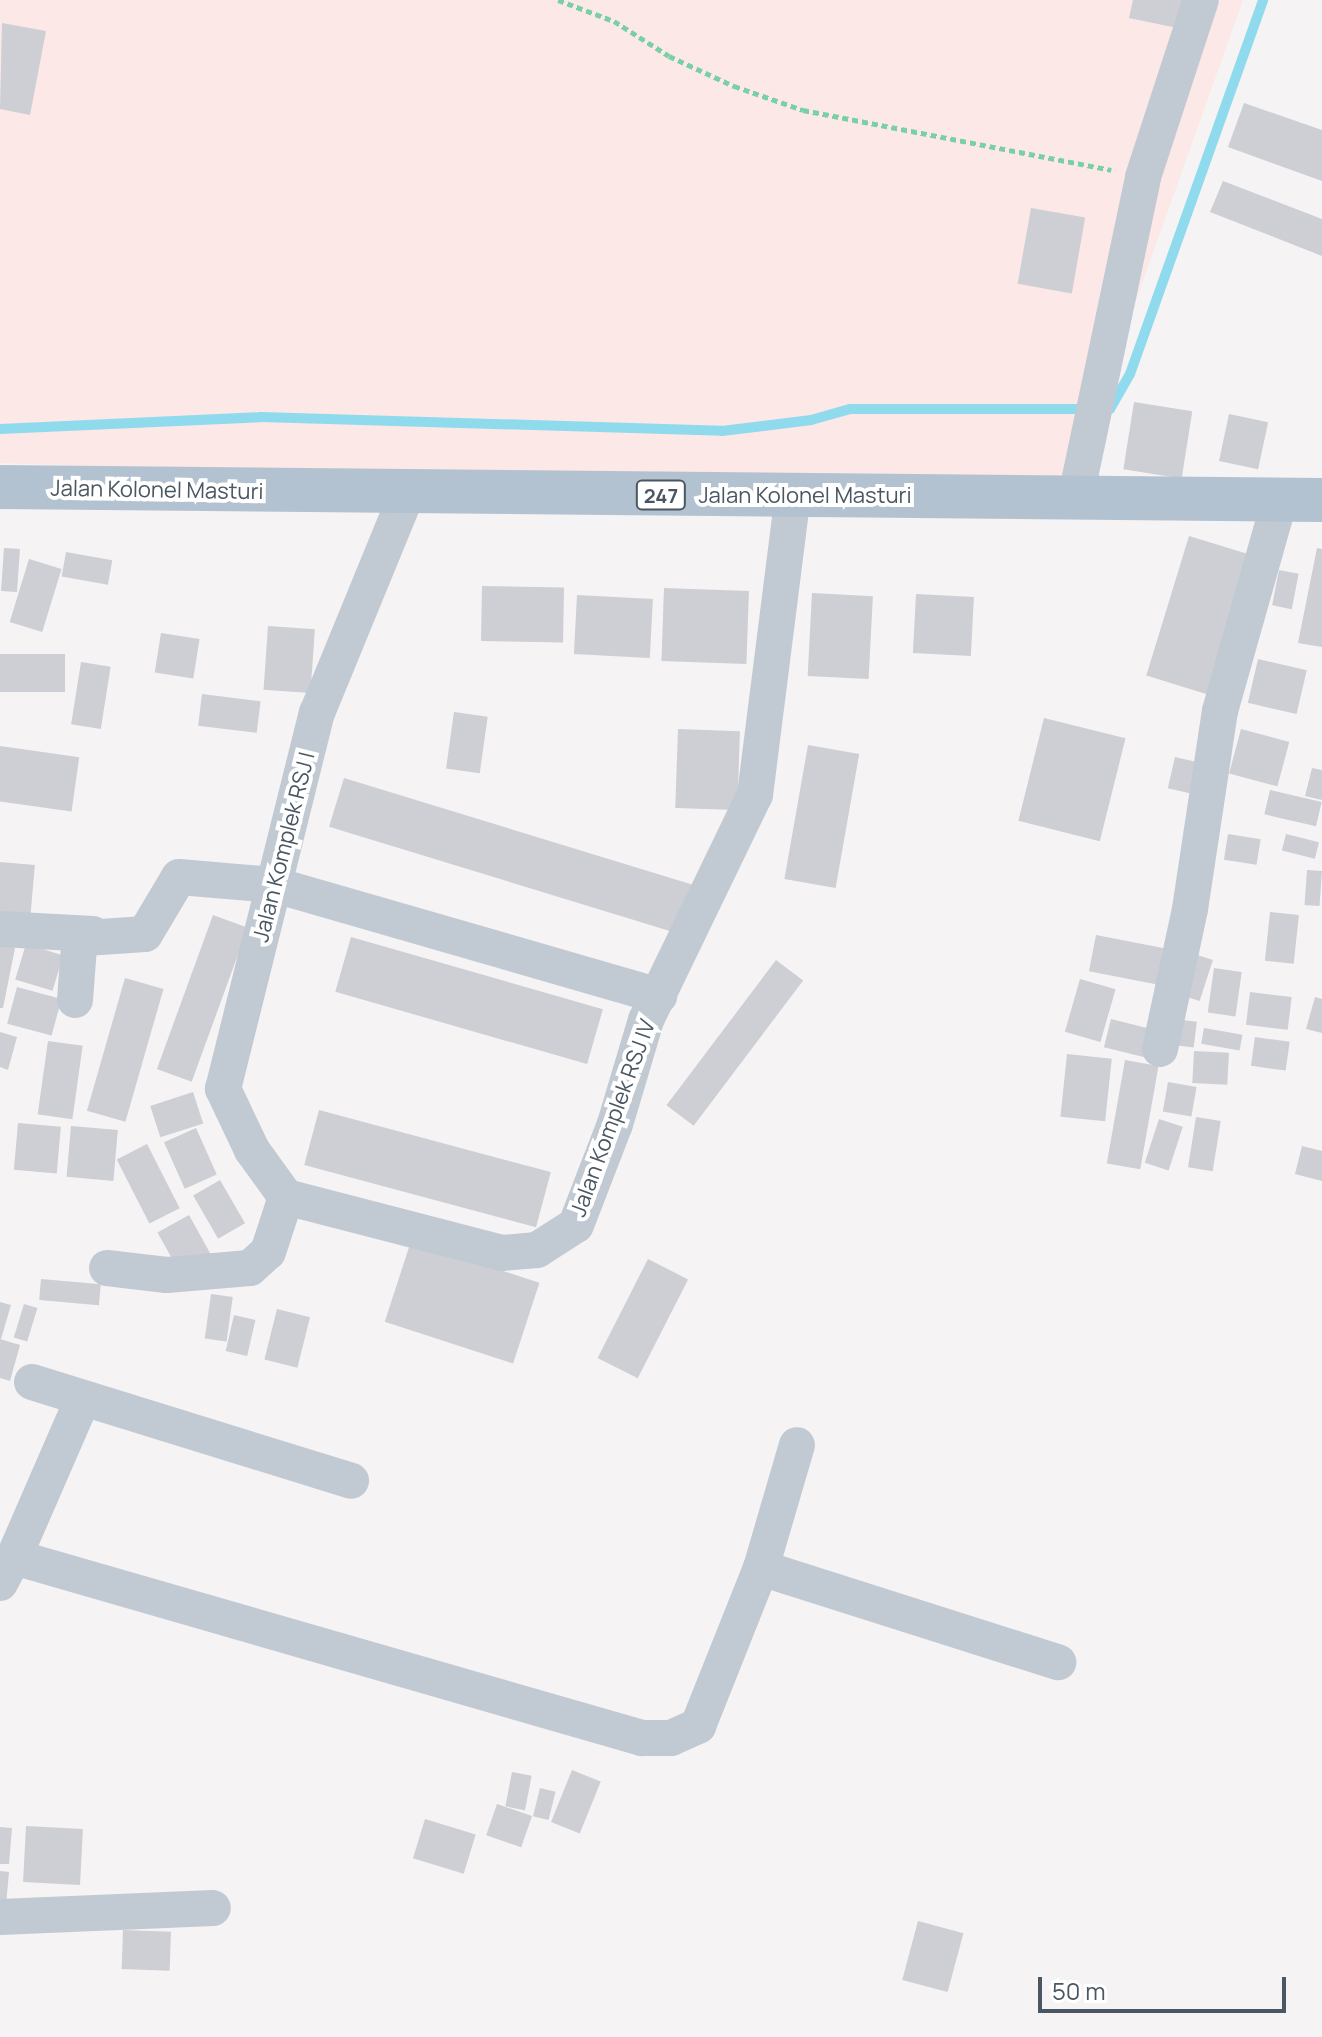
<!DOCTYPE html>
<style>
body{margin:0}
#map{position:relative;width:1322px;height:2037px;overflow:hidden;background:#f5f3f3;font-family:Manrope,sans-serif}
div>[style]{position:absolute}
.medical>*{inset:0;background:#fce8e6}
.stream>*{height:10px;margin:-5px;padding:0 5px;transform-origin:5px;border-radius:5px;background:#90daee}
.building>*{inset:0;background:#cdcfd5;transform-origin:0 0}
.path>*{height:5px;margin-top:-2.5px;transform-origin:0;background:repeating-linear-gradient(90deg,#7ad0a6 0 6px,transparent 0 10px)}
.street>*{height:36px;margin:-18px;padding:0 18px;transform-origin:18px;border-radius:18px;background:#c1cad2}
.primary>*{height:44px;margin:-22px;padding:0 22px;transform-origin:22px;border-radius:22px;background:#b3c2d1}
span{translate:-50% -50%;white-space:nowrap;text-align:center;line-height:1.15;-webkit-text-stroke:8px #fff;paint-order:stroke}
.shield-label span{padding:2px 6px;background:#fff;border:2px solid;border-radius:6px;-webkit-text-stroke-width:0}
.shield-label{font-size:20px;color:#4a5661;font-weight:700}
.street-label{font-size:22px;color:#4a5661}
.scale{position:absolute;left:1038px;top:1977px;width:248px;height:36px;box-sizing:border-box;border:4px solid #4a5661;border-top:0;padding-left:10px;font-size:24px;line-height:28px;white-space:nowrap;color:#4a5661;-webkit-text-stroke:6px #fff;paint-order:stroke}
</style>
<div id="map">
<div class="medical">
<div style="clip-path:polygon(0 0,1243px 0,1067px 494px,764px 491px,0 463px)"></div>
</div>
<div class="stream">
<div style="left:1105px;top:409px;width:5px"></div>
<div style="left:1110px;top:409px;width:40px;rotate:-60.3deg"></div>
<div style="left:1130px;top:374px;width:397px;rotate:-70.4deg"></div>
<div style="left:0;top:429px;width:261px;rotate:-2.6deg"></div>
<div style="left:261px;top:417px;width:461px;rotate:1.7deg"></div>
<div style="left:722px;top:431px;width:90px;rotate:-7deg"></div>
<div style="left:811px;top:420px;width:41px;rotate:-15.8deg"></div>
<div style="left:850px;top:409px;width:239px"></div>
</div>
<div class="building">
<div style="clip-path:polygon(1133px 0,1194px 0,1187px 30px,1129px 18px)"></div>
<div style="clip-path:polygon(2px 23px,46px 31px,30px 115px,0 109px)"></div>
<div style="clip-path:polygon(1244px 103px,1322px 130px,1322px 181px,1228px 147px)"></div>
<div style="clip-path:polygon(1223px 181px,1322px 219px,1322px 256px,1210px 212px)"></div>
<div style="left:1031px;top:208px;width:55px;height:77px;rotate:10deg"></div>
<div style="left:1134px;top:402px;width:59px;height:68px;rotate:9deg"></div>
<div style="left:1229px;top:414px;width:40px;height:48px;rotate:12deg"></div>
<div style="left:1189px;top:536px;width:66px;height:146px;rotate:17deg"></div>
<div style="left:4px;top:548px;width:16px;height:43px;rotate:4deg"></div>
<div style="clip-path:polygon(1317px 548px,1322px 549px,1322px 647px,1298px 643px)"></div>
<div style="left:66px;top:552px;width:47px;height:25px;rotate:10deg"></div>
<div style="left:29px;top:559px;width:34px;height:66px;rotate:17deg"></div>
<div style="left:1279px;top:570px;width:20px;height:36px;rotate:11deg"></div>
<div style="left:482px;top:586px;width:82px;height:55px;rotate:1deg"></div>
<div style="left:664px;top:588px;width:85px;height:73px;rotate:2deg"></div>
<div style="left:812px;top:593px;width:61px;height:83px;rotate:3deg"></div>
<div style="left:916px;top:594px;width:58px;height:59px;rotate:3deg"></div>
<div style="left:577px;top:595px;width:76px;height:59px;rotate:3deg"></div>
<div style="left:268px;top:626px;width:47px;height:64px;rotate:4deg"></div>
<div style="left:161px;top:633px;width:39px;height:40px;rotate:9deg"></div>
<div style="left:65px;top:654px;width:38px;height:65px;rotate:90deg"></div>
<div style="left:1258px;top:659px;width:50px;height:45px;rotate:13deg"></div>
<div style="left:81px;top:662px;width:30px;height:63px;rotate:9deg"></div>
<div style="left:202px;top:694px;width:59px;height:32px;rotate:7deg"></div>
<div style="left:454px;top:712px;width:34px;height:57px;rotate:8deg"></div>
<div style="left:1044px;top:718px;width:84px;height:106px;rotate:14deg"></div>
<div style="left:678px;top:729px;width:62px;height:79px;rotate:2deg"></div>
<div style="left:1241px;top:729px;width:50px;height:46px;rotate:15deg"></div>
<div style="left:808px;top:745px;width:52px;height:136px;rotate:10deg"></div>
<div style="left:0;top:746px;width:80px;height:55px;rotate:8deg"></div>
<div style="left:1175px;top:757px;width:35px;height:32px;rotate:13deg"></div>
<div style="clip-path:polygon(1312px 768px,1322px 770px,1322px 800px,1305px 796px)"></div>
<div style="left:344px;top:778px;width:369px;height:51px;rotate:17deg"></div>
<div style="left:1270px;top:790px;width:53px;height:25px;rotate:13deg"></div>
<div style="left:1228px;top:834px;width:33px;height:26px;rotate:9deg"></div>
<div style="left:1286px;top:834px;width:34px;height:17px;rotate:14deg"></div>
<div style="left:0;top:862px;width:35px;height:59px;rotate:5deg"></div>
<div style="left:1307px;top:870px;width:15px;height:35px;rotate:4deg"></div>
<div style="left:1270px;top:912px;width:29px;height:49px;rotate:6deg"></div>
<div style="left:213px;top:915px;width:37px;height:164px;rotate:20deg"></div>
<div style="left:1096px;top:935px;width:76px;height:37px;rotate:11deg"></div>
<div style="left:351px;top:937px;width:262px;height:57px;rotate:16deg"></div>
<div style="clip-path:polygon(0 944px,15px 948px,3px 1008px,0 1008px)"></div>
<div style="left:26px;top:944px;width:39px;height:37px;rotate:17deg"></div>
<div style="left:1191px;top:953px;width:23px;height:43px;rotate:18deg"></div>
<div style="left:776px;top:960px;width:34px;height:182px;rotate:37deg"></div>
<div style="left:1214px;top:968px;width:28px;height:45px;rotate:8deg"></div>
<div style="left:125px;top:978px;width:40px;height:138px;rotate:16deg"></div>
<div style="left:1080px;top:979px;width:37px;height:55px;rotate:16deg"></div>
<div style="left:17px;top:987px;width:46px;height:38px;rotate:15deg"></div>
<div style="left:1250px;top:992px;width:42px;height:33px;rotate:7deg"></div>
<div style="clip-path:polygon(1315px 997px,1322px 999px,1322px 1033px,1306px 1029px)"></div>
<div style="left:1111px;top:1019px;width:42px;height:29px;rotate:14deg"></div>
<div style="left:1174px;top:1019px;width:23px;height:26px;rotate:7deg"></div>
<div style="left:1204px;top:1028px;width:39px;height:16px;rotate:10deg"></div>
<div style="clip-path:polygon(0 1032px,17px 1037px,8px 1070px,0 1067px)"></div>
<div style="left:1255px;top:1037px;width:35px;height:29px;rotate:8deg"></div>
<div style="left:48px;top:1041px;width:35px;height:74px;rotate:8deg"></div>
<div style="left:1194px;top:1051px;width:35px;height:32px;rotate:3deg"></div>
<div style="left:1067px;top:1054px;width:45px;height:63px;rotate:6deg"></div>
<div style="left:1125px;top:1060px;width:34px;height:105px;rotate:10deg"></div>
<div style="left:1168px;top:1082px;width:29px;height:30px;rotate:10deg"></div>
<div style="left:193px;top:1092px;width:33px;height:45px;rotate:72deg"></div>
<div style="left:319px;top:1110px;width:240px;height:57px;rotate:15deg"></div>
<div style="left:1196px;top:1117px;width:25px;height:51px;rotate:9deg"></div>
<div style="left:1159px;top:1119px;width:25px;height:46px;rotate:18deg"></div>
<div style="left:18px;top:1123px;width:43px;height:47px;rotate:5deg"></div>
<div style="left:71px;top:1126px;width:47px;height:51px;rotate:5deg"></div>
<div style="left:196px;top:1128px;width:51px;height:35px;rotate:66deg"></div>
<div style="left:147px;top:1144px;width:72px;height:34px;rotate:63deg"></div>
<div style="clip-path:polygon(1302px 1146px,1322px 1151px,1322px 1181px,1295px 1174px)"></div>
<div style="left:220px;top:1180px;width:50px;height:31px;rotate:60deg"></div>
<div style="left:189px;top:1215px;width:46px;height:36px;rotate:61deg"></div>
<div style="left:411px;top:1241px;width:135px;height:85px;rotate:18deg"></div>
<div style="left:648px;top:1259px;width:45px;height:111px;rotate:27deg"></div>
<div style="left:41px;top:1279px;width:60px;height:21px;rotate:5deg"></div>
<div style="left:211px;top:1294px;width:22px;height:45px;rotate:8deg"></div>
<div style="clip-path:polygon(0 1302px,11px 1305px,1px 1339px,0 1339px)"></div>
<div style="left:24px;top:1304px;width:14px;height:35px;rotate:17deg"></div>
<div style="left:277px;top:1309px;width:34px;height:52px;rotate:14deg"></div>
<div style="left:234px;top:1315px;width:22px;height:37px;rotate:13deg"></div>
<div style="clip-path:polygon(0 1339px,20px 1345px,10px 1381px,0 1378px)"></div>
<div style="left:572px;top:1770px;width:31px;height:56px;rotate:22deg"></div>
<div style="left:512px;top:1772px;width:20px;height:35px;rotate:11deg"></div>
<div style="left:540px;top:1788px;width:16px;height:29px;rotate:14deg"></div>
<div style="left:497px;top:1804px;width:37px;height:33px;rotate:19deg"></div>
<div style="left:425px;top:1819px;width:53px;height:41px;rotate:17deg"></div>
<div style="left:26px;top:1826px;width:57px;height:56px;rotate:3deg"></div>
<div style="clip-path:polygon(0 1827px,12px 1828px,9px 1864px,0 1864px)"></div>
<div style="clip-path:polygon(0 1871px,9px 1872px,6px 1905px,0 1904px)"></div>
<div style="left:918px;top:1921px;width:47px;height:61px;rotate:15deg"></div>
<div style="left:123px;top:1930px;width:48px;height:39px;rotate:2deg"></div>
</div>
<div class="path">
<div style="left:558px;top:0;width:60px;rotate:20.6deg"></div>
<div style="left:614px;top:21px;width:65px;rotate:32.5deg"></div>
<div style="left:669px;top:56px;width:72px;rotate:24.8deg"></div>
<div style="left:734px;top:86px;width:73px;rotate:19.2deg"></div>
<div style="left:803px;top:110px;width:314px;rotate:11deg"></div>
</div>
<div class="street">
<div style="left:1076px;top:496px;width:326px;rotate:-78.1deg"></div>
<div style="left:1143px;top:177px;width:186px;rotate:-71.9deg"></div>
<div style="left:0;top:929px;width:93px;rotate:3.1deg"></div>
<div style="left:75px;top:1000px;width:53px;rotate:-85.7deg"></div>
<div style="left:79px;top:947px;width:11px;rotate:-52deg"></div>
<div style="left:86px;top:938px;width:59px;rotate:-3.9deg"></div>
<div style="left:145px;top:934px;width:66px;rotate:-59.2deg"></div>
<div style="left:179px;top:877px;width:96px;rotate:4.8deg"></div>
<div style="left:275px;top:885px;width:400px;rotate:16.1deg"></div>
<div style="left:1160px;top:1049px;width:143px;rotate:-77.9deg"></div>
<div style="left:1190px;top:909px;width:200px;rotate:-81.4deg"></div>
<div style="left:1220px;top:711px;width:220px;rotate:-74.2deg"></div>
<div style="left:286px;top:1197px;width:223px;rotate:14.5deg"></div>
<div style="left:502px;top:1253px;width:35px;rotate:-5deg"></div>
<div style="left:537px;top:1250px;width:46px;rotate:-32.7deg"></div>
<div style="left:576px;top:1225px;width:108px;rotate:-68.9deg"></div>
<div style="left:615px;top:1124px;width:109px;rotate:-73.4deg"></div>
<div style="left:646px;top:1020px;width:250px;rotate:-64.2deg"></div>
<div style="left:755px;top:795px;width:301px;rotate:-82.8deg"></div>
<div style="left:286px;top:1197px;width:58px;rotate:-125.9deg"></div>
<div style="left:252px;top:1150px;width:68px;rotate:-115.4deg"></div>
<div style="left:223px;top:1089px;width:388px;rotate:-76deg"></div>
<div style="left:317px;top:713px;width:237px;rotate:-67.7deg"></div>
<div style="left:107px;top:1268px;width:60px;rotate:6.7deg"></div>
<div style="left:167px;top:1275px;width:83px;rotate:-4.8deg"></div>
<div style="left:250px;top:1268px;width:24px;rotate:-42deg"></div>
<div style="left:268px;top:1252px;width:58px;rotate:-71.9deg"></div>
<div style="left:32px;top:1382px;width:334px;rotate:17.2deg"></div>
<div style="left:14px;top:1557px;width:173px;rotate:-66.5deg"></div>
<div style="left:761px;top:1568px;width:312px;rotate:17.6deg"></div>
<div style="left:0;top:1583px;width:30px;rotate:-62deg"></div>
<div style="left:14px;top:1557px;width:654px;rotate:16.08deg"></div>
<div style="left:642px;top:1738px;width:29px"></div>
<div style="left:671px;top:1738px;width:30px;rotate:-24deg"></div>
<div style="left:698px;top:1726px;width:170px;rotate:-68.3deg"></div>
<div style="left:761px;top:1568px;width:128px;rotate:-73.7deg"></div>
<div style="left:0;top:1917px;width:213px;rotate:-2.4deg"></div>
</div>
<div class="primary">
<div style="left:0;top:487px;width:1322px;rotate:0.56deg"></div>
</div>
<div class="shield-label">
<span style="left:661px;top:495px">247</span>
</div>
<div class="street-label">
<span style="left:157px;top:490px;rotate:1deg">Jalan Kolonel Masturi</span>
<span style="left:805px;top:496px">Jalan Kolonel Masturi</span>
<span style="left:284px;top:847px;rotate:-76deg">Jalan Komplek RSJ I</span>
<span style="left:613px;top:1118px;rotate:-70deg">Jalan Komplek RSJ IV</span>
</div>
<div class="scale">50 m</div>
</div>
